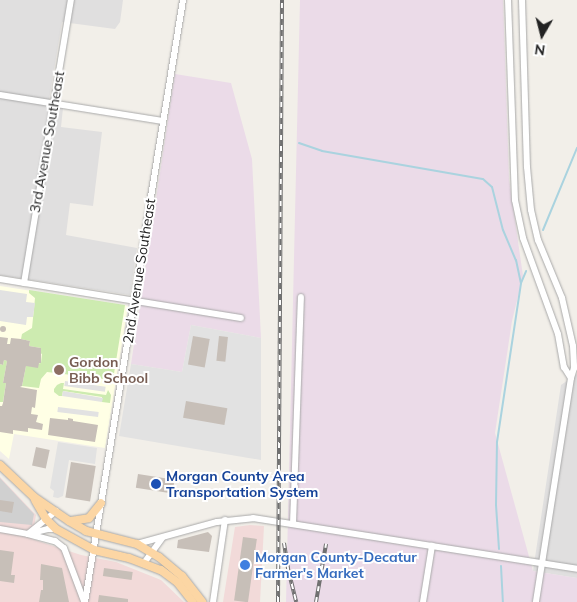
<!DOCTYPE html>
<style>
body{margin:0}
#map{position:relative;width:577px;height:602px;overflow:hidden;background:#f2efe9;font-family:Mulish,sans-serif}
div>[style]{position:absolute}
.residential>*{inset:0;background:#e0dfdf}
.commercial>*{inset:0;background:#f2dad9}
.industrial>*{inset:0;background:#ebdbe8}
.education>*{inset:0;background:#ffffe5}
.religious>*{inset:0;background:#d0d0d0}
.grass>*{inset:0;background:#cdebb0}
.parking>*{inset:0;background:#e2e2e2;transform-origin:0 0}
.stream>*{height:2px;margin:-1px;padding:0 1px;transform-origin:1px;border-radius:1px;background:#aad3df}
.building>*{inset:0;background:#c7bfb8;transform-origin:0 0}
.round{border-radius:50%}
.roads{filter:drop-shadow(0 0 1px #a9a9a9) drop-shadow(0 0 1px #a9a9a9)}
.minor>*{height:6px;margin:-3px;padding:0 3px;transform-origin:3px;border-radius:3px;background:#fff}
.major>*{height:8px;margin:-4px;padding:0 4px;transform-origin:4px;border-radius:4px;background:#fcd6a4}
.rail>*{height:4px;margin-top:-2px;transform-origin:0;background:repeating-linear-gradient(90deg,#fff 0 5.5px,#707070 0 11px);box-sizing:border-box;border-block:1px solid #707070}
.dots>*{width:14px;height:14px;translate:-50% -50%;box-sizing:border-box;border:2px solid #fff;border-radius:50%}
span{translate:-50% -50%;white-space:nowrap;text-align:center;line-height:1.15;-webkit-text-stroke:4px #fff;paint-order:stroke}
.street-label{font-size:14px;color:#222}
.education-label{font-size:14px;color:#785e54;font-weight:700}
.left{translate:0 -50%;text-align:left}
.transit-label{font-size:14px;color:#164399;font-weight:700}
.shop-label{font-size:14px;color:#366cbe;font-weight:700}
.north{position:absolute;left:517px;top:10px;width:50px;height:50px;-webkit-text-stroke:4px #fff;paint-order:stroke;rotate:188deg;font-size:14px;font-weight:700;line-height:20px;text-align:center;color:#222}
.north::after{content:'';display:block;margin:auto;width:18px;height:22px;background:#222;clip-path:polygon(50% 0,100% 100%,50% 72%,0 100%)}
</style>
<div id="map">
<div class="residential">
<div style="clip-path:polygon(0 0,123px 0,120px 22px,115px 29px,62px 22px,48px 106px,63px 108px,61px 127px,102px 132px,93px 206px,70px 203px,66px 235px,137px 248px,130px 295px,0 275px)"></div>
<div style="clip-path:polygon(577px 374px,577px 578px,533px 571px,561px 385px)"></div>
</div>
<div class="commercial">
<div style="clip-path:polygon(0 477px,36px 515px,32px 539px,81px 555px,116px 562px,161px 580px,184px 602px,0 602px)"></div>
<div style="clip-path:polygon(250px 525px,264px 526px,260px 602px,223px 602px,235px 527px)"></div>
</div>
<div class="industrial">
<div style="clip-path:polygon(300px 0,503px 0,509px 179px,523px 276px,512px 321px,495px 433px,533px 571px,577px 578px,577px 602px,286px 602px)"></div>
<div style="clip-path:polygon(175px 74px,231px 83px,252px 159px,261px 338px,191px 325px,182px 372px,131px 364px)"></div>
</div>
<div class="education">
<div style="clip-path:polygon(0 286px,128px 306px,105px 448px,14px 434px,9px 459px,0 451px)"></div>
</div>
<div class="religious">
<div style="clip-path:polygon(0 478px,34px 514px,32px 525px,0 522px)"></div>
</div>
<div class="grass">
<div style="clip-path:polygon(29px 290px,125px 305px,113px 380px,47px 372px,41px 379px,39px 388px,22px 386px,26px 366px,41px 363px,42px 354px,40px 353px,41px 348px,29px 346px,30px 341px,21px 339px,22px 334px,32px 328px,35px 298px,29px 293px)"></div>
<div style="clip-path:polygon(4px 360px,7px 361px,3px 383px,6px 383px,3px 402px,0 402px,0 364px,3px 365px)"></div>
<div style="clip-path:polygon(61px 383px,64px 383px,63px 389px,106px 395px,108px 390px,111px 395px,110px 403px,102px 402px,102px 397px,63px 391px,62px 396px,59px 396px,54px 392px,54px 389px,57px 385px)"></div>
</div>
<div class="parking">
<div style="clip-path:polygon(0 290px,27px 294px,26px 302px,35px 303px,33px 317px,27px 317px,26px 325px,0 321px)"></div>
<div style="clip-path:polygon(191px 325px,261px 338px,261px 460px,119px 436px,131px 364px,182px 372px)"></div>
<div style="left:65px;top:381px;width:41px;height:5px;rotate:8deg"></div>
<div style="clip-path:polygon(63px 391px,103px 398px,102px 402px,62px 396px)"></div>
<div style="left:58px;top:407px;width:41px;height:5px;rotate:7deg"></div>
<div style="clip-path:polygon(58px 442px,97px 448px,95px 464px,69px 460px,63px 496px,58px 498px,53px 497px,54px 491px,50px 488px)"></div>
</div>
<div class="stream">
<div style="left:299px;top:143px;width:24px;rotate:19deg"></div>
<div style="left:322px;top:151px;width:163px;rotate:9.9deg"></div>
<div style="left:483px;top:179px;width:12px;rotate:42deg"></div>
<div style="left:492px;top:187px;width:44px;rotate:75.7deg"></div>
<div style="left:503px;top:230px;width:33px;rotate:67deg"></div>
<div style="left:516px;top:260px;width:24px;rotate:78deg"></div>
<div style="left:543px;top:230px;width:89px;rotate:-67.5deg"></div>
<div style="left:499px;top:549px;width:44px;rotate:-93.9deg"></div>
<div style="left:496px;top:505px;width:63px;rotate:-89.1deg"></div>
<div style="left:497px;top:442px;width:161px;rotate:-81.4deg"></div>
<div style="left:521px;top:283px;width:13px;rotate:-67deg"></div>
<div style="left:501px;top:566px;width:36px;rotate:87deg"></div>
</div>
<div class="building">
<div class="round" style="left:0;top:326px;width:6px;height:6px"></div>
<div style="left:193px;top:336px;width:17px;height:29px;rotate:10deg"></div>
<div style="left:219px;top:336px;width:9px;height:25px;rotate:6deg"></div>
<div style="clip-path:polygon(0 337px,8px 338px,7px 344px,10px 344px,11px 338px,21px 339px,30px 341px,29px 346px,41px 348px,41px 363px,39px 363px,38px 368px,26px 366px,22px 386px,20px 387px,37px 390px,35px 408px,32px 407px,31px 414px,38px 415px,36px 422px,43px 424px,42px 430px,28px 428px,28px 432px,13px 430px,13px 434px,0 432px,0 406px,2px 406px,3px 403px,6px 383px,3px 383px,7px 361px,4px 360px,3px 365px,0 364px)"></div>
<div style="left:186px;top:401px;width:42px;height:17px;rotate:10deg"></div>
<div style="clip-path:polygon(50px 418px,68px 420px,68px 418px,73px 419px,73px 421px,98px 425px,95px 442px,48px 435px)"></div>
<div style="left:36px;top:447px;width:14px;height:19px;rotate:12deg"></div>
<div style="left:71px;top:462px;width:25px;height:36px;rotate:9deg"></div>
<div style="left:138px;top:474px;width:37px;height:14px;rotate:9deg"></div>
<div style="clip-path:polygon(0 500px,14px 502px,12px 513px,0 511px)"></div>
<div style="clip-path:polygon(208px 532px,212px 536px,209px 552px,177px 548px,178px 540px)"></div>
<div style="left:243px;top:537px;width:14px;height:64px;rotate:8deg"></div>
<div style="clip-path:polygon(0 550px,14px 552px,11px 575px,15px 575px,14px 583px,0 581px)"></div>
<div style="clip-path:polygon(41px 564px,62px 568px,69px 602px,39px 602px,41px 590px,43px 590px,43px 580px,40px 580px)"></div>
<div style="left:104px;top:568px;width:29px;height:8px;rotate:8deg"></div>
<div style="clip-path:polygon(99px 595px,128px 599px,128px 602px,98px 602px)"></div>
</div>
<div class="roads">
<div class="minor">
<div style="left:508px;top:0;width:200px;rotate:88deg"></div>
<div style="left:515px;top:200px;width:39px;rotate:78deg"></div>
<div style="left:523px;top:238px;width:102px;rotate:70deg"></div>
<div style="left:558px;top:334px;width:34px;rotate:80deg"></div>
<div style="left:564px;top:367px;width:13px;rotate:58deg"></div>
<div style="left:522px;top:0;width:167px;rotate:88.3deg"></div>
<div style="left:527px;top:167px;width:43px;rotate:84.7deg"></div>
<div style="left:531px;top:210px;width:31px;rotate:77deg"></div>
<div style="left:538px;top:240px;width:63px;rotate:67.5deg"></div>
<div style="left:562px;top:298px;width:49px;rotate:77.1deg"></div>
<div style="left:573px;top:346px;width:22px;rotate:87deg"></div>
<div style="left:574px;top:368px;width:10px;rotate:107deg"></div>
<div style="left:571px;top:378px;width:227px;rotate:98.9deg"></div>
<div style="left:0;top:95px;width:165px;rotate:9.1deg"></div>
<div style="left:0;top:279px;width:244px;rotate:9.2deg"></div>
<div style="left:24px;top:283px;width:287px;rotate:-80.6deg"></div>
<div style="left:293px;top:524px;width:227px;rotate:-88deg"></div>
<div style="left:0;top:529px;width:28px;rotate:10deg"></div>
<div style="left:28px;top:534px;width:21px;rotate:-14deg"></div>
<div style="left:48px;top:529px;width:8px"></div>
<div style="left:29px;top:533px;width:35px;rotate:-39deg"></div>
<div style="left:28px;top:534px;width:28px;rotate:15deg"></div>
<div style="left:55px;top:541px;width:11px;rotate:38deg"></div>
<div style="left:64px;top:548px;width:57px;rotate:69.3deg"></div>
<div style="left:137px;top:544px;width:83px;rotate:-15.4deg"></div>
<div style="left:217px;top:522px;width:36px;rotate:-6deg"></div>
<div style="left:253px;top:518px;width:328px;rotate:8.9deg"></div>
<div style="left:144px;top:563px;width:31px;rotate:-54deg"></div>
<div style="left:85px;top:602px;width:610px;rotate:-80.75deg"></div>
<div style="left:213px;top:602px;width:83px;rotate:-81.7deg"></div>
<div style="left:423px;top:602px;width:57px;rotate:-80.9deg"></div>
</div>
<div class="major">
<div style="left:0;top:465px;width:47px;rotate:43.3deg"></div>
<div style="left:34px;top:497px;width:42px;rotate:34.4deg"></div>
<div style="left:69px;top:521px;width:20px;rotate:30deg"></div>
<div style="left:86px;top:531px;width:53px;rotate:14.3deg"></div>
<div style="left:137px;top:544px;width:26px;rotate:31deg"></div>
<div style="left:159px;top:557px;width:30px;rotate:40deg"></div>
<div style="left:182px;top:576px;width:33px;rotate:52deg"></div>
<div style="left:35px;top:500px;width:22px;rotate:60deg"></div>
<div style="left:46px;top:519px;width:14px;rotate:45deg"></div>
<div style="left:56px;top:529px;width:43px;rotate:28.9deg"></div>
<div style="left:94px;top:550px;width:36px;rotate:13deg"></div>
<div style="left:129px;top:558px;width:34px;rotate:21deg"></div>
<div style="left:161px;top:570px;width:21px;rotate:37deg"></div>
<div style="left:178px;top:583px;width:24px;rotate:52deg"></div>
<div style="left:71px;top:521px;width:18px;rotate:-9deg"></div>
<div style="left:89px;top:518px;width:19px;rotate:-51deg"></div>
</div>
</div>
<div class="rail">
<div style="left:284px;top:543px;width:30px;rotate:81deg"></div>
<div style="left:289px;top:573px;width:30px;rotate:76deg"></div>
<div style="left:278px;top:602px;width:602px;rotate:-89.62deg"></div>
<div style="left:316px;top:602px;width:59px;rotate:-80.2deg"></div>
</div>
<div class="dots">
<div style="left:59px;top:370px;background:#8d6e63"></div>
<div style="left:156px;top:484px;background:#1a4fb4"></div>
<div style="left:245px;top:565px;background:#3f7fe0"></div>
</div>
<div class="street-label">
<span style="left:47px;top:142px;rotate:-80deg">3rd Avenue Southeast</span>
<span style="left:139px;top:271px;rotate:-81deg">2nd Avenue Southeast</span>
</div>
<div class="education-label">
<span class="left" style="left:69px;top:370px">Gordon<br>Bibb School</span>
</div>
<div class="transit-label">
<span class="left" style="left:166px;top:484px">Morgan County Area<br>Transportation System</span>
</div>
<div class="shop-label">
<span class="left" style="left:255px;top:565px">Morgan County-Decatur<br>Farmer's Market</span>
</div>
<div class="north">N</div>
</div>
